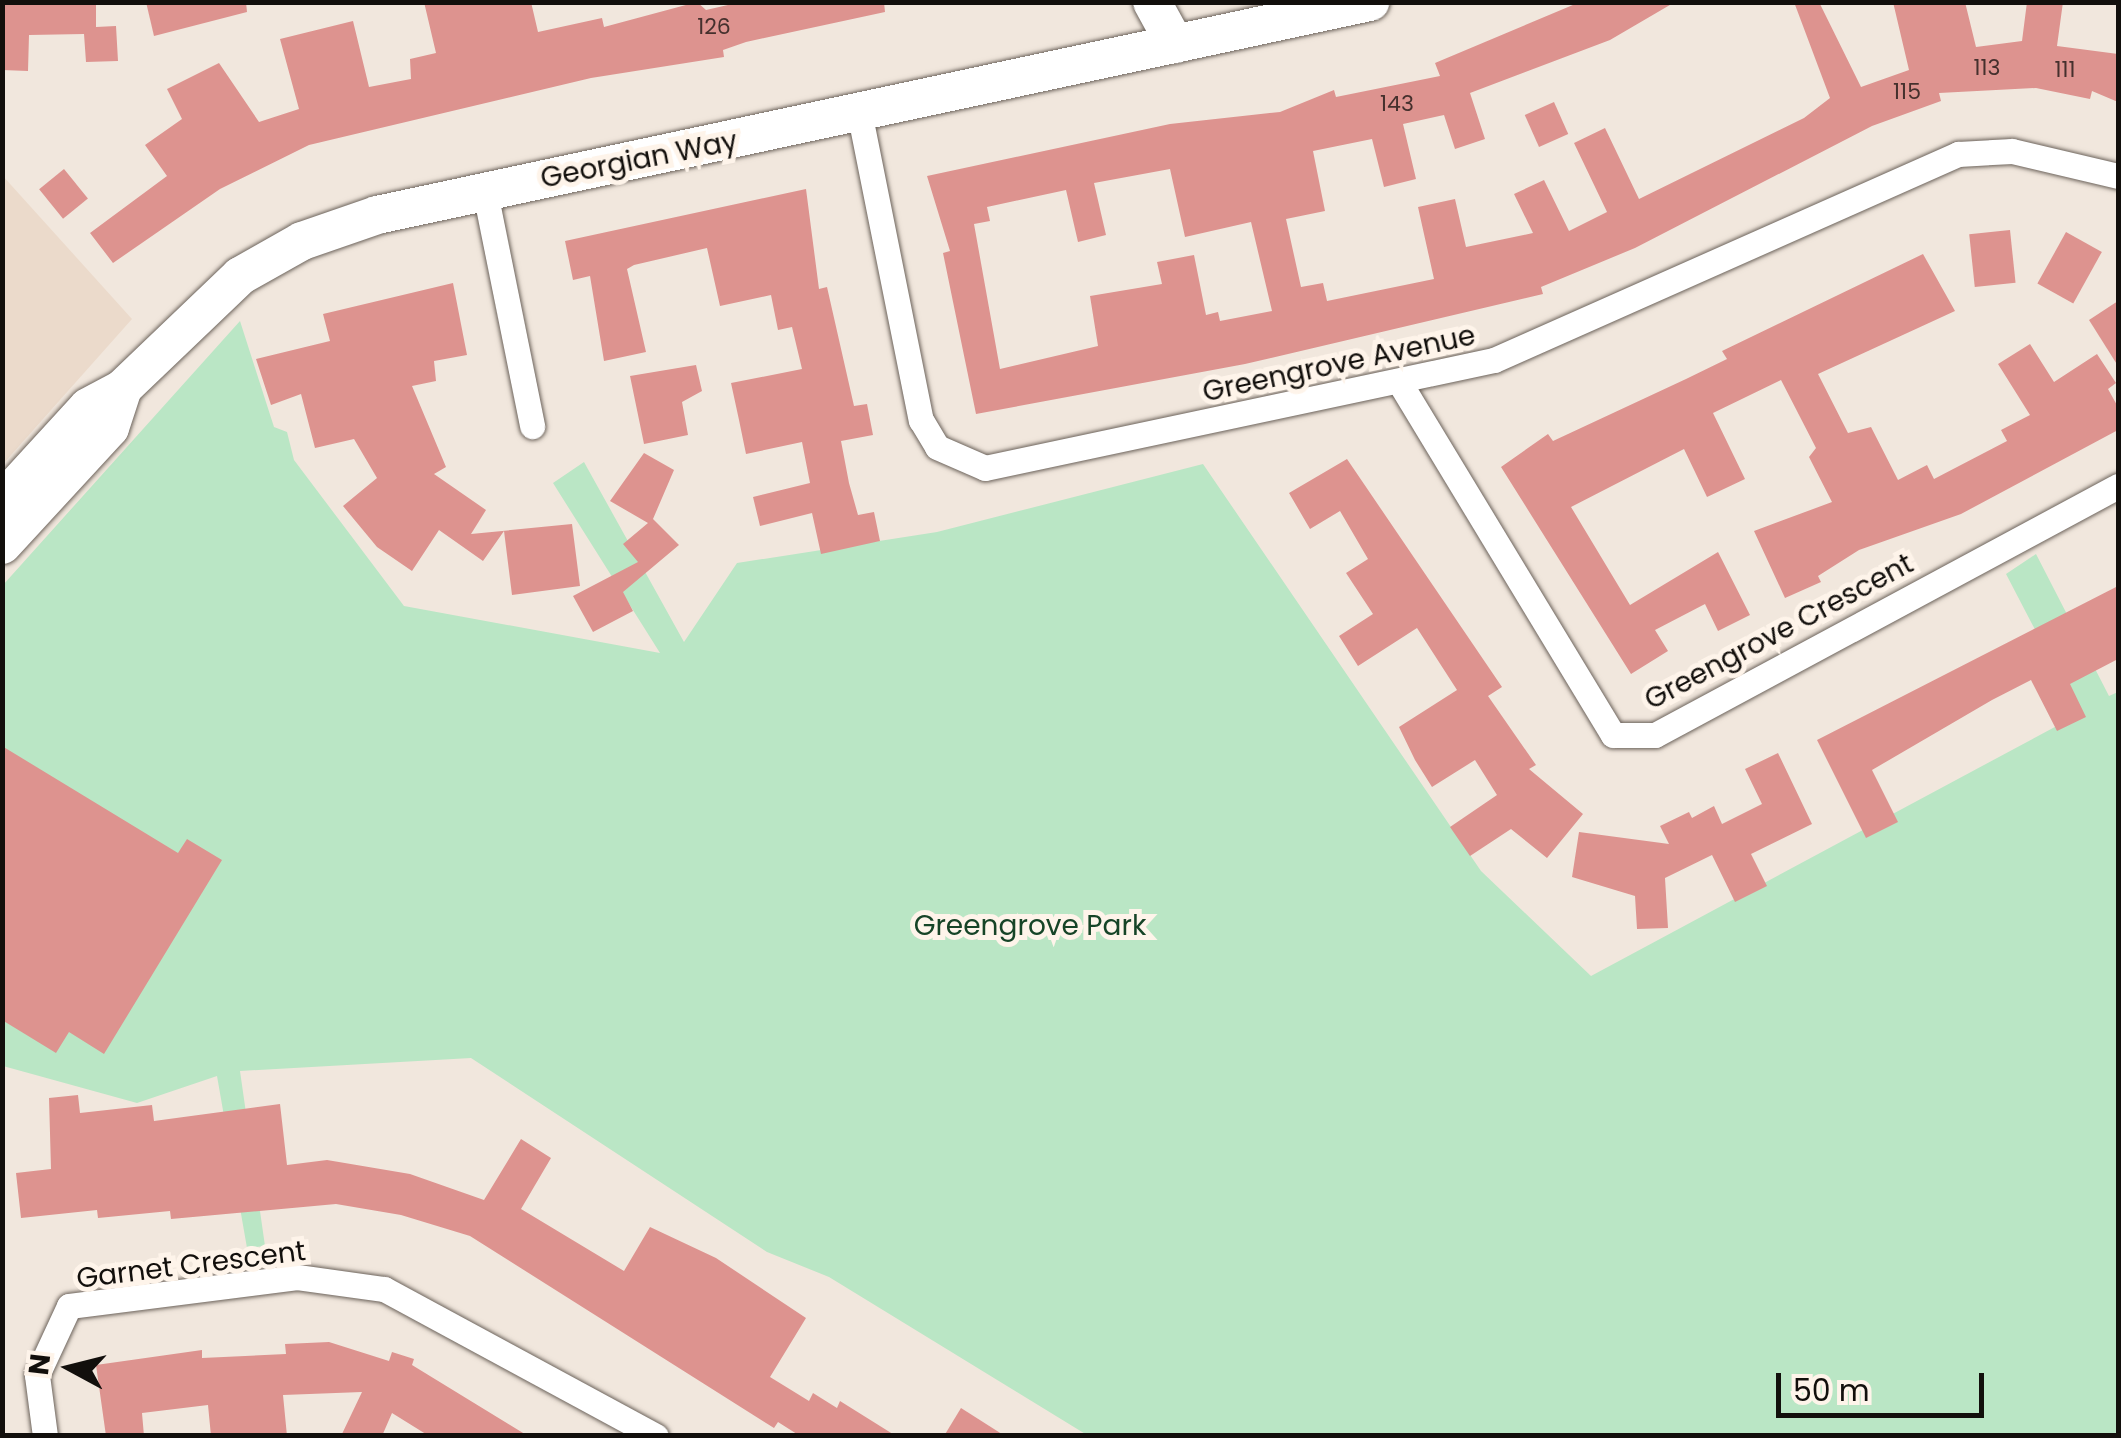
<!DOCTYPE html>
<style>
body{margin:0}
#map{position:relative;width:2121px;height:1438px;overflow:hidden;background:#f1e7dd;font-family:Poppins,sans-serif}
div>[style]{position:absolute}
.built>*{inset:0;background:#ebdacb}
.green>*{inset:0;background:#bae6c5}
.building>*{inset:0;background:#dd938f;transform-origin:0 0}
.roads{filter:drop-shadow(0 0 2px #6c635b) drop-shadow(0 0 2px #6c635b)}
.street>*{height:25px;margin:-12.5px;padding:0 12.5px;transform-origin:12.5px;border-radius:12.5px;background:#fff}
.secondary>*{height:38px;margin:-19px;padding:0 19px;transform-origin:19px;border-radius:19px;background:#fff}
span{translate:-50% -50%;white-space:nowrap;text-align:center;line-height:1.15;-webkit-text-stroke:10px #fef4ea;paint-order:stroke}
.number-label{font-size:22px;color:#45302d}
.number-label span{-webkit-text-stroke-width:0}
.street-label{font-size:28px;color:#120f0c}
.park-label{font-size:28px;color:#164427}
.frame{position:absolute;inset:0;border:5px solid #120f0c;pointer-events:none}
.north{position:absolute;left:20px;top:1318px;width:100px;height:100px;-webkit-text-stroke:8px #fef4ea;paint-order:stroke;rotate:277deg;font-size:28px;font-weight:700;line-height:40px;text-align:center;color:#120f0c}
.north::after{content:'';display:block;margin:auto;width:35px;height:45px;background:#120f0c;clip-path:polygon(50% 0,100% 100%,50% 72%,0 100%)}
.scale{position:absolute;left:1776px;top:1373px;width:208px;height:45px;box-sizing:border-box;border:5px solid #120f0c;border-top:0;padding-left:12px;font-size:30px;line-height:35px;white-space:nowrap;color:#120f0c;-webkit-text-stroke:8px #fef4ea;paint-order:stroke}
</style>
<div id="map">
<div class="built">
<div style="clip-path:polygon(2px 175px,132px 319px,3px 464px,2px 464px)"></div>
</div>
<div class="green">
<div style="clip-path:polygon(240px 321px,274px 427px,287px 432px,294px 460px,404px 606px,660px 653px,553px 483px,584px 462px,684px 642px,737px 563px,937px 532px,1203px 464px,1481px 871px,1591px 976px,2079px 714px,2006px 574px,2036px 554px,2109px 696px,2118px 692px,2118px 1435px,1087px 1435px,829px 1277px,767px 1252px,471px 1058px,240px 1071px,265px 1246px,247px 1248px,217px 1076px,137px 1103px,3px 1066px,3px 585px)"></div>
</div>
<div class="building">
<div style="clip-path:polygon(2px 2px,96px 2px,96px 27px,116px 26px,118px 61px,86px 62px,84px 34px,29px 35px,28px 71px,2px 70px)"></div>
<div style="clip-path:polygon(146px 2px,246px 2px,247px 12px,154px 36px)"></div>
<div style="clip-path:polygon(424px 2px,531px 2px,538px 32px,602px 18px,604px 27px,697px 2px,706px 10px,741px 2px,884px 2px,885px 12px,746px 42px,723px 50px,724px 57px,591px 78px,309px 145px,220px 189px,113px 263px,90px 233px,167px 176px,145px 145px,182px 119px,167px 89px,219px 63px,259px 122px,299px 109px,280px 39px,353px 21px,369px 87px,411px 79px,410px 59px,436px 53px)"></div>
<div style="clip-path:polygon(evenodd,1580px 2px,1675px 2px,1610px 40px,1470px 93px,1485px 139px,1455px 149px,1444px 115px,1403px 124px,1416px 179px,1384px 187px,1372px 139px,1313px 151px,1325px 211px,1286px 219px,1301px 287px,1323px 283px,1327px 301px,1434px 279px,1418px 207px,1455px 199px,1466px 247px,1533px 233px,1514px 194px,1544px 180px,1569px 231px,1607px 212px,1574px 143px,1605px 128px,1639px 199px,1804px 118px,1830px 98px,1794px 2px,1819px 2px,1861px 87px,1909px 70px,1893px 2px,1965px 2px,1976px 47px,2022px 41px,2027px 2px,2063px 2px,2057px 46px,2118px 54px,2118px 102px,2092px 91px,2090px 99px,2036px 88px,1939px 93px,1941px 101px,1872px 126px,1635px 248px,1541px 287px,1543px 294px,1245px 364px,976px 414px,943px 253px,950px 251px,927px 176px,1170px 124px,1280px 112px,1334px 90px,1336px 97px,1440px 76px,1435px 63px,1580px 2px,1170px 169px,1185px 237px,1251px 222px,1272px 311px,1220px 321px,1218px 312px,1206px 315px,1194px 255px,1157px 262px,1162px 284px,1090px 296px,1098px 346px,1000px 369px,974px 224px,990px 221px,987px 207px,1066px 190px,1078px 242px,1106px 235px,1094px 183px,1170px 169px)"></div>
<div style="left:1554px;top:102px;width:35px;height:32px;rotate:66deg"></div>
<div style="left:64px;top:169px;width:38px;height:32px;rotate:51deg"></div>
<div style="clip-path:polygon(806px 189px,819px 289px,827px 287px,854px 406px,867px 404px,873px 435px,841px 441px,849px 483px,858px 515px,874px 512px,880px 541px,821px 554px,812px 513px,760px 526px,753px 497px,810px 483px,802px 442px,746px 454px,739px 420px,731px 383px,802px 369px,792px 327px,778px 330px,771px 295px,720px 306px,707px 248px,634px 265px,627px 269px,646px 352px,604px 361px,590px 276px,573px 280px,565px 241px)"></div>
<div style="left:2010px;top:230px;width:53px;height:41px;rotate:84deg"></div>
<div style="left:2066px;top:232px;width:41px;height:59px;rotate:29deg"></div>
<div style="clip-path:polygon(1923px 254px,1955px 311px,1818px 374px,1848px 433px,1871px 427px,1898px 480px,1927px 465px,1934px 479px,2007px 441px,2001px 430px,2030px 415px,1998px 364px,2030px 344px,2054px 382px,2097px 354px,2116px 383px,2108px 389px,2118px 407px,2118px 430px,1961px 514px,1859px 550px,1818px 576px,1821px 582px,1785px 598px,1754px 531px,1832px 502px,1809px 457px,1816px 448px,1781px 380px,1713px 413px,1745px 479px,1707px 497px,1684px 449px,1571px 507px,1630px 605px,1718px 552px,1750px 615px,1718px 631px,1705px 604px,1655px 630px,1668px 651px,1631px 674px,1501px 467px,1548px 434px,1553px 441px,1686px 379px,1727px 359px,1722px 351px)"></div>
<div style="clip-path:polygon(453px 283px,467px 355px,434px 361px,436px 381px,412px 386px,446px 467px,434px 474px,486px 510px,471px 534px,572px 524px,580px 586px,512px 595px,504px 531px,483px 561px,439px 530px,412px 571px,377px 547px,343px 506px,377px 478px,354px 439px,315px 448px,301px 394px,271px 405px,256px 359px,330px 341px,323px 314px)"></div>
<div style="clip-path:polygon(2118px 301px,2118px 366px,2089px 320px)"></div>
<div style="clip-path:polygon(696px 365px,702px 391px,682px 402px,688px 435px,644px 444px,630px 376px)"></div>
<div style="clip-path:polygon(644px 453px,674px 470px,653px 519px,679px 545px,623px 592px,633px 611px,593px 632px,573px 596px,638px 562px,623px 544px,648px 523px,610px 501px)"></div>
<div style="clip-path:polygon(1347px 459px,1502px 687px,1488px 696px,1536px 765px,1529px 769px,1583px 814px,1547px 858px,1511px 829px,1470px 856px,1450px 827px,1497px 795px,1475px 760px,1432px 787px,1415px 760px,1399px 727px,1457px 690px,1417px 628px,1358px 666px,1339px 636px,1373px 614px,1346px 573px,1368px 559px,1340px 511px,1310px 529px,1289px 493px)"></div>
<div style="clip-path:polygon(2118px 586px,2118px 659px,2070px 684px,2086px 717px,2057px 731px,2031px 680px,1992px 700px,1872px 770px,1898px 822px,1866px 838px,1817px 740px)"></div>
<div style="clip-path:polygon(2px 746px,178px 853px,187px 839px,222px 860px,104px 1054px,69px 1032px,56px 1053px,2px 1020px)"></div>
<div style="clip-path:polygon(1778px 753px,1812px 824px,1751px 854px,1767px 886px,1735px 902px,1712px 855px,1665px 878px,1668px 928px,1637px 929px,1635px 896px,1572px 877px,1579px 832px,1669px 844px,1660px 826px,1689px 812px,1692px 818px,1714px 806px,1722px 824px,1762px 804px,1745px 769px)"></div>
<div style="clip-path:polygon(78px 1095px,80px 1113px,152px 1105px,154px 1121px,280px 1104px,287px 1165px,327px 1160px,410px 1174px,484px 1200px,521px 1139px,551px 1158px,521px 1209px,624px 1271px,650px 1227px,716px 1258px,806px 1318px,770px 1377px,809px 1401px,813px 1393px,837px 1408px,840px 1401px,896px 1436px,800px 1436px,778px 1422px,774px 1428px,470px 1236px,401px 1215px,336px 1204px,171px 1219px,170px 1211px,98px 1218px,97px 1210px,21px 1218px,16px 1173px,51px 1169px,49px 1098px)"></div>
<div style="clip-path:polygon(329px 1342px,389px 1361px,392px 1352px,414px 1359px,412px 1365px,528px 1436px,429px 1436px,392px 1413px,382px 1436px,341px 1436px,362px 1392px,283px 1395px,287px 1436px,211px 1436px,208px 1405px,142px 1413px,144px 1436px,106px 1436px,96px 1365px,202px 1350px,202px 1358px,286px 1354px,285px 1344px)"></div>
<div style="clip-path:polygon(961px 1408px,1005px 1436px,944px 1436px)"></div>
</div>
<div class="roads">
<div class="street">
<div style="left:860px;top:116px;width:310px;rotate:78.7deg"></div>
<div style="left:921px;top:420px;width:31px;rotate:59deg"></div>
<div style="left:937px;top:447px;width:52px;rotate:23.6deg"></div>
<div style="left:985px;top:468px;width:520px;rotate:-11.98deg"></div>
<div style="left:1494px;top:360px;width:508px;rotate:-23.94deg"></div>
<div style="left:1958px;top:154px;width:54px;rotate:-3.2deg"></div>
<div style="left:2012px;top:151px;width:109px;rotate:13.3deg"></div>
<div style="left:485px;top:192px;width:239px;rotate:78.6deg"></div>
<div style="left:1401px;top:385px;width:409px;rotate:58.8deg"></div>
<div style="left:1613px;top:735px;width:42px"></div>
<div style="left:1655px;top:735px;width:526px;rotate:-28.27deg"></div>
<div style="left:45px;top:1436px;width:62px;rotate:-97.5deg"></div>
<div style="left:37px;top:1375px;width:76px;rotate:-65.1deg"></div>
<div style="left:69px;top:1306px;width:230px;rotate:-7.2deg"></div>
<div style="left:297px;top:1277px;width:88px;rotate:7.9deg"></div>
<div style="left:384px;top:1289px;width:309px;rotate:28.4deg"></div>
</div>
<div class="secondary">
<div style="left:1152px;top:2px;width:48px;rotate:61.3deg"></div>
<div style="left:2px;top:501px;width:127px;rotate:-47.5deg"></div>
<div style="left:88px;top:407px;width:40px;rotate:-28deg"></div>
<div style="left:123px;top:388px;width:162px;rotate:-43.7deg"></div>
<div style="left:240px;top:276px;width:71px;rotate:-29.4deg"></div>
<div style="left:302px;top:241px;width:79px;rotate:-19.1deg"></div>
<div style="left:377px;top:215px;width:1016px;rotate:-12.11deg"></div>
<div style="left:2px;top:545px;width:159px;rotate:-47.3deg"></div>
<div style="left:110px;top:428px;width:42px;rotate:-72deg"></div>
</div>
</div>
<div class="number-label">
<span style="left:714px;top:27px">126</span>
<span style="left:1987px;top:68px">113</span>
<span style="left:2065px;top:70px">111</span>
<span style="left:1907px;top:92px">115</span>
<span style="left:1397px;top:104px">143</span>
</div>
<div class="street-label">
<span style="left:639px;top:160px;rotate:-11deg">Georgian Way</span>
<span style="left:1339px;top:364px;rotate:-12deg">Greengrove Avenue</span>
<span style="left:1779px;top:632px;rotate:-28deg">Greengrove Crescent</span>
<span style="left:191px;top:1265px;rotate:-7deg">Garnet Crescent</span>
</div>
<div class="park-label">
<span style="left:1030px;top:926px">Greengrove Park</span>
</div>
<div class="frame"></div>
<div class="north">N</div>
<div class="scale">50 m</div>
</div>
